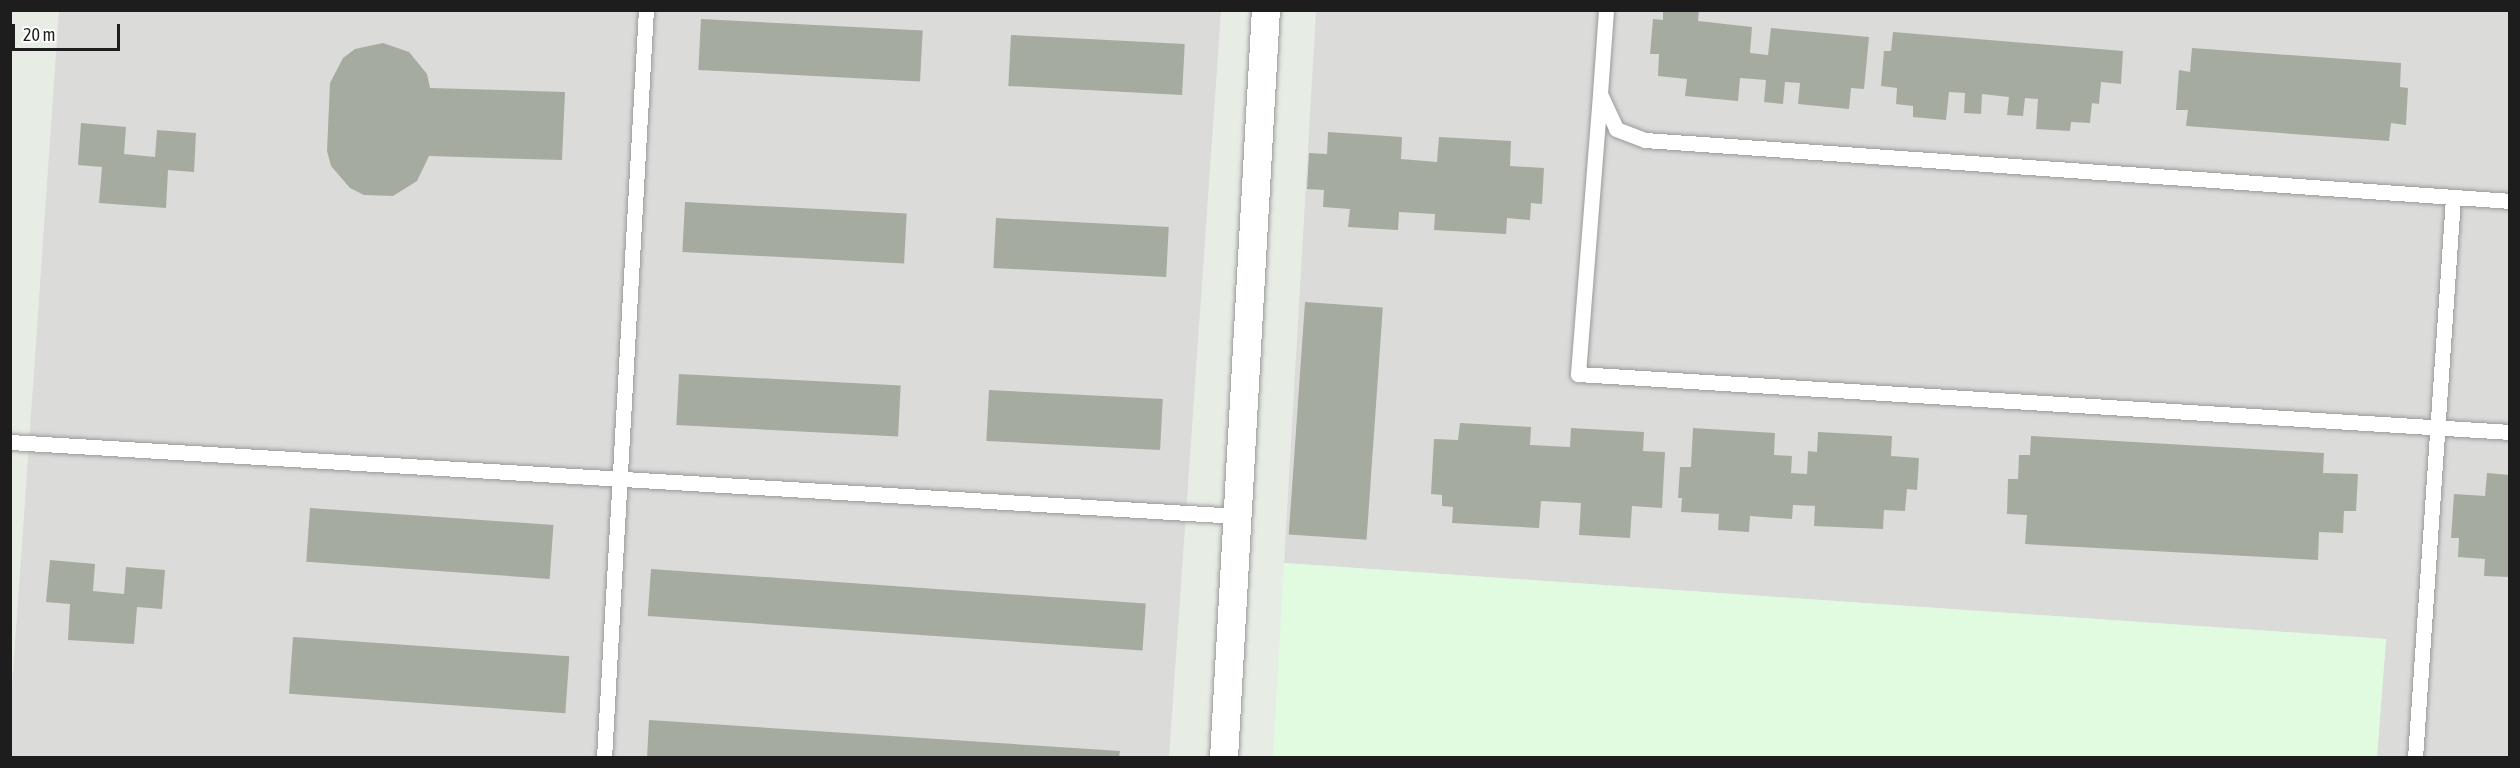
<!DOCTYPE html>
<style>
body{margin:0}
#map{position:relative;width:2520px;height:768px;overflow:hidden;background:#e7ede4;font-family:"Asap Condensed",sans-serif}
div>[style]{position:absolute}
.residential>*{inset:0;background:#dbdbda}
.education>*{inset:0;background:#e0fbdf}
.building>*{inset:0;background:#a6aba0;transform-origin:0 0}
.roads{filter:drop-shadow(0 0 2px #9a9a9a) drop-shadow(0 0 2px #9a9a9a)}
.lane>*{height:15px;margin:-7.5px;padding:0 7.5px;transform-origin:7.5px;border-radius:7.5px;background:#fff}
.street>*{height:28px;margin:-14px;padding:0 14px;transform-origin:14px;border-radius:14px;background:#fff}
span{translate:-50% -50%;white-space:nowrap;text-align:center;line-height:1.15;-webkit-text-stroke:6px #fff;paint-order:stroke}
.frame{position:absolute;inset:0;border:12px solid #1d1d1d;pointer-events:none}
.scale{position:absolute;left:12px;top:24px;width:108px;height:27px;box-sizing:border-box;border:3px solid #1d1d1d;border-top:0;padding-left:8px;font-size:18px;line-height:21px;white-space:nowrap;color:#1d1d1d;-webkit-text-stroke:4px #fff;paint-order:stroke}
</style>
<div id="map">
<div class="residential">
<div style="clip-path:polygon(59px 11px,1221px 11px,1169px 757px,11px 758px,11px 702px)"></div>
<div style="clip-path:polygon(1316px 11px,2509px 11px,2509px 757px,2377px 757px,2386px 639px,1284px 563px)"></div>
</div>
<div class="education">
<div style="clip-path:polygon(1284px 563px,2386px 639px,2377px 757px,1273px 757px)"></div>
</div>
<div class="building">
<div style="clip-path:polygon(1663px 10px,1699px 10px,1698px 21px,1752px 27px,1750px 53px,1768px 55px,1771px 28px,1869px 37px,1864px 89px,1851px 88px,1849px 109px,1798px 104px,1800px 83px,1785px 82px,1783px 104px,1764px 102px,1766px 80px,1740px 78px,1738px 101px,1685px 96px,1687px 79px,1658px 76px,1659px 54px,1650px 54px,1653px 19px,1663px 20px)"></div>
<div style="left:701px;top:19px;width:222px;height:51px;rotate:3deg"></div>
<div style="clip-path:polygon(1893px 32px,2123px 51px,2121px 84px,2101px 82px,2099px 104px,2092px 103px,2090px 123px,2071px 122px,2070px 131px,2036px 129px,2038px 99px,2025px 98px,2023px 116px,2007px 115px,2009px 97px,1982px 94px,1981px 114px,1964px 113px,1965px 93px,1949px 92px,1946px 120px,1913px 117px,1913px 106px,1896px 104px,1897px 88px,1881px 86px,1884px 51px,1891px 51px)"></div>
<div style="left:1011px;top:35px;width:174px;height:51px;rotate:3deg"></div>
<div style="clip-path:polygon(383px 43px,409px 52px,427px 74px,430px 88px,565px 92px,562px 160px,429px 156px,417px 181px,393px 196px,364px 195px,350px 188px,331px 166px,327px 151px,330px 83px,343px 58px,355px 49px)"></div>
<div style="clip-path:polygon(2192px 48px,2401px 63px,2400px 87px,2408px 88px,2406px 125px,2391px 123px,2389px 141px,2186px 126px,2188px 110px,2176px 110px,2179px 70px,2190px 72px)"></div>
<div style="clip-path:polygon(81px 123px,126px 127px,124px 154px,155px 157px,157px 130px,196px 133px,194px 172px,168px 170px,166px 208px,99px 203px,102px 167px,78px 165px)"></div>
<div style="clip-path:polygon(1328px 132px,1402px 137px,1401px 159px,1437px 162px,1439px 137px,1511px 141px,1510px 166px,1544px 168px,1542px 204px,1531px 203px,1530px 220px,1507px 218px,1506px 234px,1434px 230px,1435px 214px,1399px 212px,1398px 230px,1348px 227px,1350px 209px,1323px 207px,1324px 190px,1307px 189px,1309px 153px,1327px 154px)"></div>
<div style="left:685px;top:202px;width:222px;height:50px;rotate:3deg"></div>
<div style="left:996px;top:218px;width:173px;height:50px;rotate:3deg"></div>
<div style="left:1305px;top:302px;width:78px;height:233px;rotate:4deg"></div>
<div style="left:679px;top:374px;width:222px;height:51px;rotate:3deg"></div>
<div style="left:989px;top:390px;width:174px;height:51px;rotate:3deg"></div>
<div style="clip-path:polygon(1460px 423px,1531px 427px,1530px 445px,1570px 447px,1571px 428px,1644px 432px,1643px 451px,1665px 452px,1662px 508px,1632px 506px,1630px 538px,1579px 535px,1581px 503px,1541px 501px,1539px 528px,1452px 523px,1453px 507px,1442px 506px,1442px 495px,1431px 494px,1434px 439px,1458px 440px)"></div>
<div style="clip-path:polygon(1693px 428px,1775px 433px,1774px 455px,1792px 456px,1791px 473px,1807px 474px,1808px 451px,1817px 452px,1818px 432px,1892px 436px,1891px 456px,1919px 458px,1917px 490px,1907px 489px,1905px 511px,1884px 510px,1883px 529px,1814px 526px,1815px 506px,1793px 505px,1792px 519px,1750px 516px,1749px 532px,1718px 530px,1719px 514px,1681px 512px,1682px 498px,1678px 498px,1680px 467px,1691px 467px)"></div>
<div style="clip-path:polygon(2031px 436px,2324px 453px,2323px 473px,2358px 474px,2356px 511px,2344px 511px,2343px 533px,2319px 532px,2318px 560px,2025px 544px,2027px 515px,2007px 514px,2008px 479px,2018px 479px,2019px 455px,2030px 455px)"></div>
<div style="clip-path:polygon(2487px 473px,2510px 475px,2510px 577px,2484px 576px,2485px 559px,2458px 557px,2459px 538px,2451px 538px,2454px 494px,2485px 496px)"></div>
<div style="left:310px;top:508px;width:244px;height:54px;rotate:4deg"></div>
<div style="clip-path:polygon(50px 560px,95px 564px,93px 591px,124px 594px,126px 567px,165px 570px,162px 609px,137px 607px,134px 644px,68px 640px,70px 604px,46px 602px)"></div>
<div style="left:651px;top:569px;width:496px;height:47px;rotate:4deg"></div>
<div style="left:293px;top:637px;width:277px;height:57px;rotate:4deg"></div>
<div style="clip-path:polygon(649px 720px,1120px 751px,1119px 758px,647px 758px)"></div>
</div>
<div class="roads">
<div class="lane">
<div style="left:1606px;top:10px;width:84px;rotate:94.1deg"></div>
<div style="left:1600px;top:94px;width:38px;rotate:65deg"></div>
<div style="left:1616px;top:129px;width:31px;rotate:21deg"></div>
<div style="left:1645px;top:140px;width:867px;rotate:4.03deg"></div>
<div style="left:1600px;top:94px;width:281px;rotate:94.5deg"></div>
<div style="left:1578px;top:374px;width:934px;rotate:3.56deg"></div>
<div style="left:10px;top:442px;width:1230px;rotate:3.45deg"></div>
<div style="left:604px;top:758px;width:749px;rotate:-86.79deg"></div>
<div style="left:2415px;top:758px;width:562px;rotate:-86.12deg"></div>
</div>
<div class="street">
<div style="left:1224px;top:758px;width:749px;rotate:-86.79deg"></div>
</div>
</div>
<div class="frame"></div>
<div class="scale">20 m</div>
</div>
